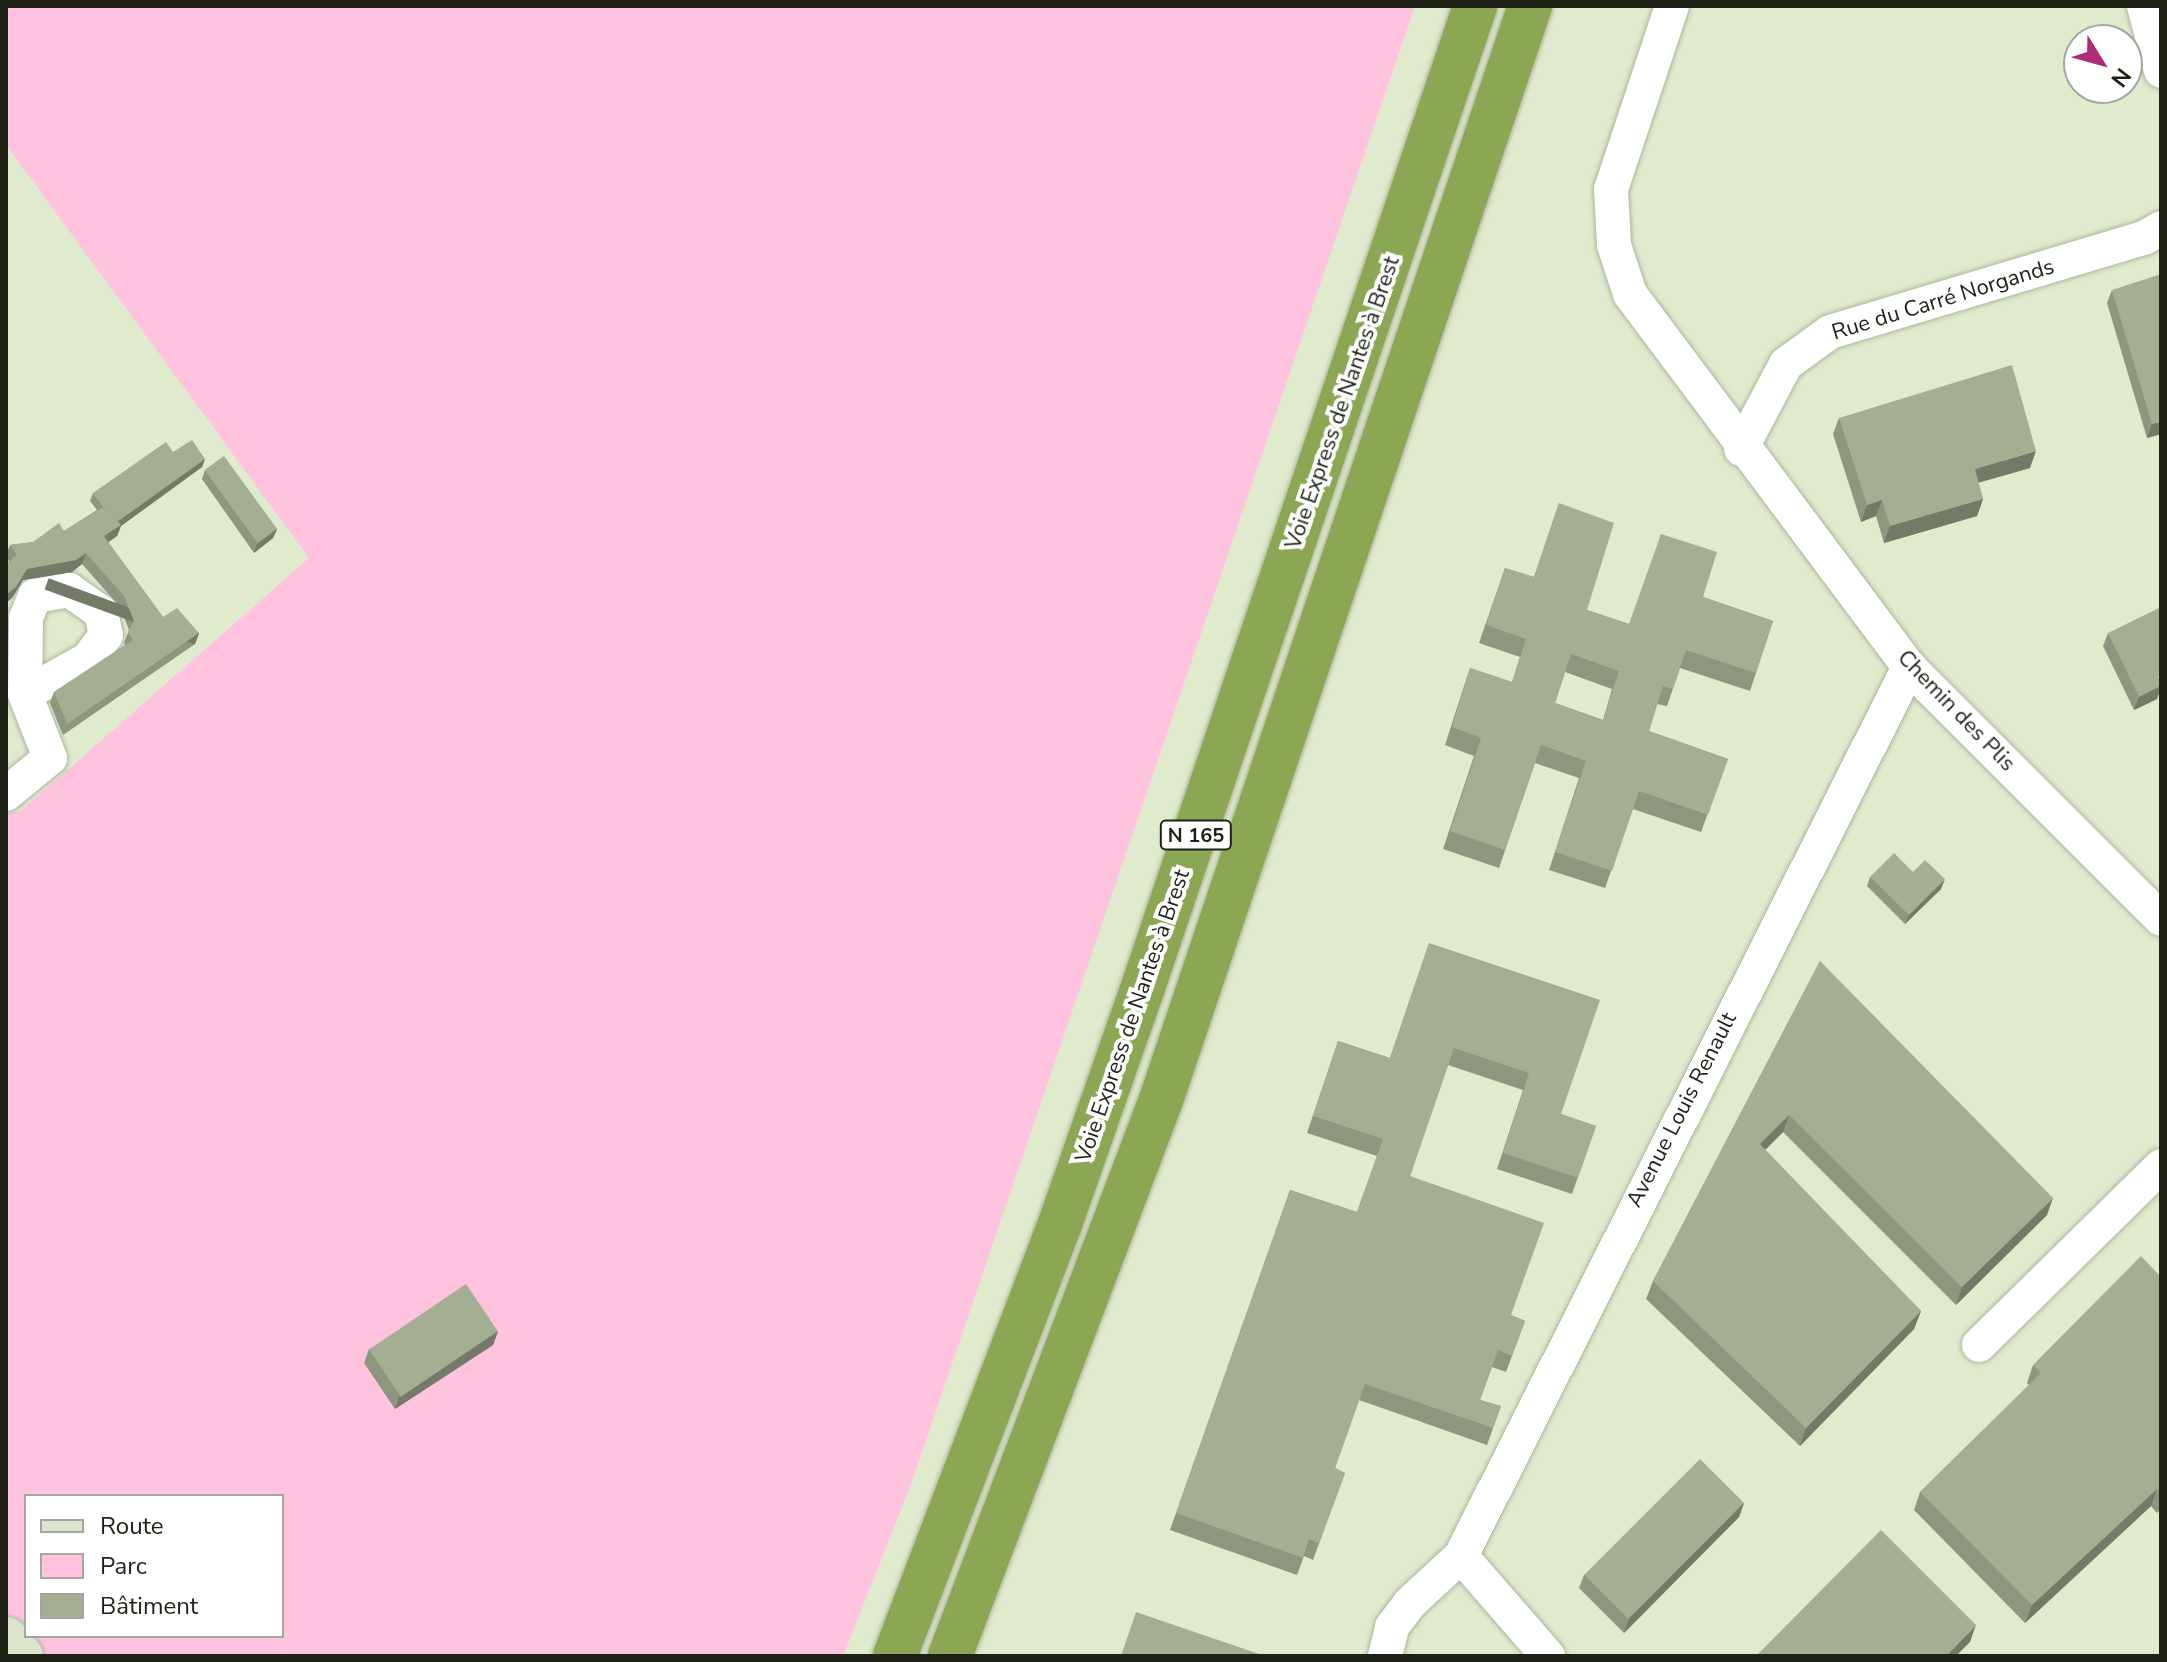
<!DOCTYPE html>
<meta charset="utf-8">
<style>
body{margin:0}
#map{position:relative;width:2167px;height:1662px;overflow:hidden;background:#e0ebce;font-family:"Nunito Sans",sans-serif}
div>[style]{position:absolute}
.green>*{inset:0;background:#ffc3df}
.roads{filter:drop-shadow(0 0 2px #acb69b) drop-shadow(0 0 2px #acb69b)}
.street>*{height:34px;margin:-17px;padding:0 17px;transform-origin:17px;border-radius:17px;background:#fff}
.secondary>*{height:44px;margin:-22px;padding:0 22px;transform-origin:22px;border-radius:22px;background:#dce5cb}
.highway>*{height:44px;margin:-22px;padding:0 22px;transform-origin:22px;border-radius:22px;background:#8ca753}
.wall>*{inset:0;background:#8d967e}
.shaded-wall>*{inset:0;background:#737a67;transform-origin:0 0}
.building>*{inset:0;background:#a4ae93;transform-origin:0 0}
span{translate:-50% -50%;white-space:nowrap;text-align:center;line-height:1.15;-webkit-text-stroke:8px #fff;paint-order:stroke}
.shield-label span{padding:2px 6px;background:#fff;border:2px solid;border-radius:6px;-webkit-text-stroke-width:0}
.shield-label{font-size:20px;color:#1d2116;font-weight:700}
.street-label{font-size:22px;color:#1d2116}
.frame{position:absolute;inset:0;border:8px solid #1d2116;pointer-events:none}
.legend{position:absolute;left:24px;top:1494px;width:260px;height:144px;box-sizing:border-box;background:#fff;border:2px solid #a5a6a2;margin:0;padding:10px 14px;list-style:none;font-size:24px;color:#1d2116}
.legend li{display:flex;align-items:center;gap:16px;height:40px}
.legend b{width:40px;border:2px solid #a5a6a2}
.north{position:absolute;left:2063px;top:24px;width:80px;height:80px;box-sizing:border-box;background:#fff;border:2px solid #a5a6a2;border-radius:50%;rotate:127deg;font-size:22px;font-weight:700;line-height:32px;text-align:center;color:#1d2116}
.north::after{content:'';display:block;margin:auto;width:28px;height:36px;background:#ae2c78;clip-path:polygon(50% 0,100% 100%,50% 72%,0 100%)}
</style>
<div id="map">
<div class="green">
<div style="clip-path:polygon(evenodd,6px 6px,1415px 6px,909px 1490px,843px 1656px,6px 1656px,6px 814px,21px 811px,309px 558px,6px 145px,6px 6px,26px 1496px,282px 1496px,282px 1636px,26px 1636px,26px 1496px)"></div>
</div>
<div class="roads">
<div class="street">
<div style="left:1672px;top:6px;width:193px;rotate:108.4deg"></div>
<div style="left:1611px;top:189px;width:56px;rotate:86.9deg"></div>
<div style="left:1614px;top:245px;width:52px;rotate:71.9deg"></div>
<div style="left:1630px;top:294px;width:466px;rotate:53.2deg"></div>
<div style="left:1909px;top:667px;width:356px;rotate:45deg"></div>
<div style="left:2144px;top:6px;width:67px;rotate:75.3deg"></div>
<div style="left:1741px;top:449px;width:96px;rotate:-62.1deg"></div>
<div style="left:1786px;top:364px;width:54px;rotate:-36deg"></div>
<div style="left:1830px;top:332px;width:328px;rotate:-16.7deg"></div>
<div style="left:2144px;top:238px;width:20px;rotate:-30deg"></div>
<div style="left:6px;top:794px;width:57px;rotate:-39.3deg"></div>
<div style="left:50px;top:758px;width:69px;rotate:-111.3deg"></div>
<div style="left:25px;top:694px;width:76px;rotate:-89.2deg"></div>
<div style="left:26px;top:618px;width:24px;rotate:-68deg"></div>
<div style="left:35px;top:596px;width:35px;rotate:-10deg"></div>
<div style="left:69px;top:590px;width:39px;rotate:35deg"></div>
<div style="left:101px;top:612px;width:24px;rotate:78deg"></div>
<div style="left:106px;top:635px;width:30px;rotate:127deg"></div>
<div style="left:88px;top:659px;width:72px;rotate:150.9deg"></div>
<div style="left:1979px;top:1345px;width:255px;rotate:-44.5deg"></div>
<div style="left:1461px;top:1556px;width:133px;rotate:49deg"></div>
<div style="left:1385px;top:1656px;width:30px;rotate:-76deg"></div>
<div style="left:1392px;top:1627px;width:30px;rotate:-53deg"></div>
<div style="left:1410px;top:1603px;width:69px;rotate:-42.7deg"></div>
<div style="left:1461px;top:1556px;width:996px;rotate:-63.25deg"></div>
</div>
<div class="secondary">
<div style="left:6px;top:1639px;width:23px;rotate:49deg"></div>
</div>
<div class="highway">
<div style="left:895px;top:1656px;width:462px;rotate:-69.1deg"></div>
<div style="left:1060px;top:1224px;width:245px;rotate:-70.7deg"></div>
<div style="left:1141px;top:993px;width:1042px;rotate:-71.3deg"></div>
<div style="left:950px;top:1656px;width:595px;rotate:-69.22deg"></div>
<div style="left:1161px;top:1100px;width:1155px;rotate:-71.36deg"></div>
</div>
</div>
<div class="wall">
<div style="clip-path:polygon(2112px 290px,2161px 434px,2147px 438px,2107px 303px)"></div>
<div style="clip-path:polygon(1839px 418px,2030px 468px,1978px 483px,1983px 499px,1977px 516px,1884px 543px,1876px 516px,1861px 522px,1833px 434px)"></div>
<div style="clip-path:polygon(173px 452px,205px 459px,202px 467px,121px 526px,117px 536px,108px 542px,163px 617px,199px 633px,195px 644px,63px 735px,50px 703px,54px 692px,125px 645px,124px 643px,129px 630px,120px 607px,82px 564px,72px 572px,23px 580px,12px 598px,6px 603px,6px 564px,9px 561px,6px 555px,10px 545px,33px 542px,64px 531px,97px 510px,90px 501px,93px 493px)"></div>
<div style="clip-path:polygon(205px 470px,277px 529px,273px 538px,254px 553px,202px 479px)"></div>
<div style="clip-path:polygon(evenodd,1559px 503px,1587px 610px,1629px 624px,1703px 597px,1773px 621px,1750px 691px,1680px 668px,1667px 706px,1657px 704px,1649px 731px,1728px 759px,1701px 832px,1633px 809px,1605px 888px,1549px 870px,1579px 778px,1535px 763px,1499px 868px,1443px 849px,1474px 756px,1445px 745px,1464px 686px,1470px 668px,1512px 682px,1520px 657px,1479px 643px,1505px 568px,1534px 577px,1559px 503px,1565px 672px,1612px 689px,1603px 720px,1555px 703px,1565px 672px)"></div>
<div style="clip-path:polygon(2108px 633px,2157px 699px,2134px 710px,2103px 646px)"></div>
<div style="clip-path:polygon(1913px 872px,1941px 889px,1905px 924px,1867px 886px,1870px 877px)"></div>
<div style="clip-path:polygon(1429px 943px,1561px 1114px,1596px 1126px,1572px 1194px,1497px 1169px,1523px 1090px,1448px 1065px,1410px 1176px,1511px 1315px,1525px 1321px,1506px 1372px,1492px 1367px,1480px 1400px,1501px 1406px,1487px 1445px,1359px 1400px,1335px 1468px,1345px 1473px,1313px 1560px,1304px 1556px,1297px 1575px,1170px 1530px,1290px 1190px,1357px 1212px,1377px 1156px,1307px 1133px,1338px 1041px,1390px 1058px)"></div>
<div style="clip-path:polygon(1820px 961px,2047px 1215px,1956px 1305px,1783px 1132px,1765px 1150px,1921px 1311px,1914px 1329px,1800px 1446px,1646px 1299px,1653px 1281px)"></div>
<div style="clip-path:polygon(2161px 1277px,2161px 1509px,2157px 1513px,2151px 1506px,2025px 1623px,1914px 1510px,1920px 1492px,2029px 1385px,2027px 1383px,2033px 1365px)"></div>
<div style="clip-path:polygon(498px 1331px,493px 1345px,395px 1409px,364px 1363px,369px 1349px)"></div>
<div style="clip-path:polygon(1744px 1503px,1739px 1517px,1624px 1633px,1579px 1588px,1584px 1575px)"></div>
</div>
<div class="shaded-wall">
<div style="clip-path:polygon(2161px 422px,2161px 434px,2147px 438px,2152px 424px)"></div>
<div style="clip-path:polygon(2036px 451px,2030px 468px,1969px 485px,1975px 469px)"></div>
<div style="clip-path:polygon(205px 459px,202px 467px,121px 526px,117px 536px,100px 548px,104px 536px,116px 523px)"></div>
<div style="clip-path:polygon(1983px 499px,1977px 516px,1884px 543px,1890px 526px)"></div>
<div style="clip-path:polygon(1882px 500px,1876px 516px,1861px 522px,1867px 505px)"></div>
<div style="clip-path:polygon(277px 529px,273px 538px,254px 553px,257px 544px)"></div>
<div style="clip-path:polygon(86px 553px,82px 564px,72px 572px,23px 580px,12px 598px,6px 603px,6px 595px,27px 569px)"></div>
<div style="left:199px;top:633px;width:12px;height:160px;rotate:110deg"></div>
<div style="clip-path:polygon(2161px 676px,2161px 688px,2157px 699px,2134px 710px,2139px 697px)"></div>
<div style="clip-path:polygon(1945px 879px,1941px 889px,1905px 924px,1909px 915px)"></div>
<div style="clip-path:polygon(1789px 1115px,1783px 1132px,1753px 1162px,1760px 1144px)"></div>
<div style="clip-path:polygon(2053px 1198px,2047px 1215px,1956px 1305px,1962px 1287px)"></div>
<div style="clip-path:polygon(1921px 1311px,1914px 1329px,1800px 1446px,1806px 1428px)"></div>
<div style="clip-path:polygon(498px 1331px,493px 1345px,395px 1409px,400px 1395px)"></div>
<div style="clip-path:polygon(2157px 1489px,2151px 1506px,2025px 1623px,2032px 1605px)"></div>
<div style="clip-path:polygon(1744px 1503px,1739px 1517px,1624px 1633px,1629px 1619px)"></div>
<div style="clip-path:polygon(1976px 1625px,1970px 1642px,1956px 1656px,1946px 1656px)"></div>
</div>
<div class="building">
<div style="clip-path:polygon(2161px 274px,2161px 422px,2152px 424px,2112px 290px)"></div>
<div style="clip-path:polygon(2012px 365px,2036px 451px,1975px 469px,1983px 499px,1890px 526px,1882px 500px,1867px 505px,1839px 418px)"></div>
<div style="clip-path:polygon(192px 440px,205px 459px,118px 521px,105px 506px,103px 507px,93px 493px,166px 442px,173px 452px)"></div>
<div style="left:224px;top:456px;width:90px;height:24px;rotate:54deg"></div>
<div style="clip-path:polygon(evenodd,1559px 503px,1614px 523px,1587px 610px,1629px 624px,1661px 534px,1717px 552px,1703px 597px,1773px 621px,1756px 673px,1686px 650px,1673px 689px,1663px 686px,1649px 731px,1728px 759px,1708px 815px,1639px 791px,1612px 871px,1555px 852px,1586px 761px,1541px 745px,1505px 850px,1450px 831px,1481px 738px,1452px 727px,1470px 668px,1512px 682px,1526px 639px,1486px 625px,1505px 568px,1534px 577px,1559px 503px,1571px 654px,1619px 671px,1603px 720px,1555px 703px,1571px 654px)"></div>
<div style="clip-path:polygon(105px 506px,121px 525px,104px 536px,163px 617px,177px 608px,199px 633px,67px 724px,54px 692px,133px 640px,128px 632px,134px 621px,124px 596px,86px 553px,76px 560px,27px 569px,16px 587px,6px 595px,6px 564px,17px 555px,10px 545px,33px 542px,59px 523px,64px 531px)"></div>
<div style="clip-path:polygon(2161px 607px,2161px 676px,2158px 677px,2161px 686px,2139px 697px,2108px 633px)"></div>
<div style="clip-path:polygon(1894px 853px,1913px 872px,1925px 860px,1945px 879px,1909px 915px,1870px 877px)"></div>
<div style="clip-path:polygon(1429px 943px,1600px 1000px,1561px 1114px,1596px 1126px,1578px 1178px,1503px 1153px,1529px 1073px,1454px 1048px,1410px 1176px,1544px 1223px,1511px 1315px,1525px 1321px,1512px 1356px,1498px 1350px,1480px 1400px,1501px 1406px,1493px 1428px,1365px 1384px,1335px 1468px,1345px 1473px,1319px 1543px,1309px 1539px,1303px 1558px,1176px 1513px,1290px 1190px,1357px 1212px,1383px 1139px,1313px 1116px,1338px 1041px,1390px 1058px)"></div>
<div style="clip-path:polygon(1820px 961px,2053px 1198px,1962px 1287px,1789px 1115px,1760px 1144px,1921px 1311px,1806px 1428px,1653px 1281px)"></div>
<div style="clip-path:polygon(2141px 1256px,2161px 1277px,2161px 1493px,2157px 1489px,2032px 1605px,1920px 1492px,2041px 1373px,2033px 1365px)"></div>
<div style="left:466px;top:1284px;width:57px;height:117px;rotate:56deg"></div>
<div style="left:1700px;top:1459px;width:62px;height:164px;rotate:45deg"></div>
<div style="clip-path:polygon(1881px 1530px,1976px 1625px,1946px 1656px,1756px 1656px)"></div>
<div style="clip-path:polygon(1136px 1612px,1265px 1656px,1121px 1656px)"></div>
</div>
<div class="shield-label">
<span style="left:1196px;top:835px">N 165</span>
</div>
<div class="street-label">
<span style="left:1943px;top:300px;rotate:-17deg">Rue du Carré Norgands</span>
<span style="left:1343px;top:403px;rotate:-71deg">Voie Express de Nantes à Brest</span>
<span style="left:1956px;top:711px;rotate:46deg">Chemin des Plis</span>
<span style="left:1133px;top:1016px;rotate:-71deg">Voie Express de Nantes à Brest</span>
<span style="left:1682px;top:1110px;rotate:-63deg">Avenue Louis Renault</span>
</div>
<div class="frame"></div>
<ul class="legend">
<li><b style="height:10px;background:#dce5cb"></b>Route</li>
<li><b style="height:22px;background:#ffc3df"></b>Parc</li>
<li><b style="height:22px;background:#a4ae93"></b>Bâtiment</li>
</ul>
<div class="north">N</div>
</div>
